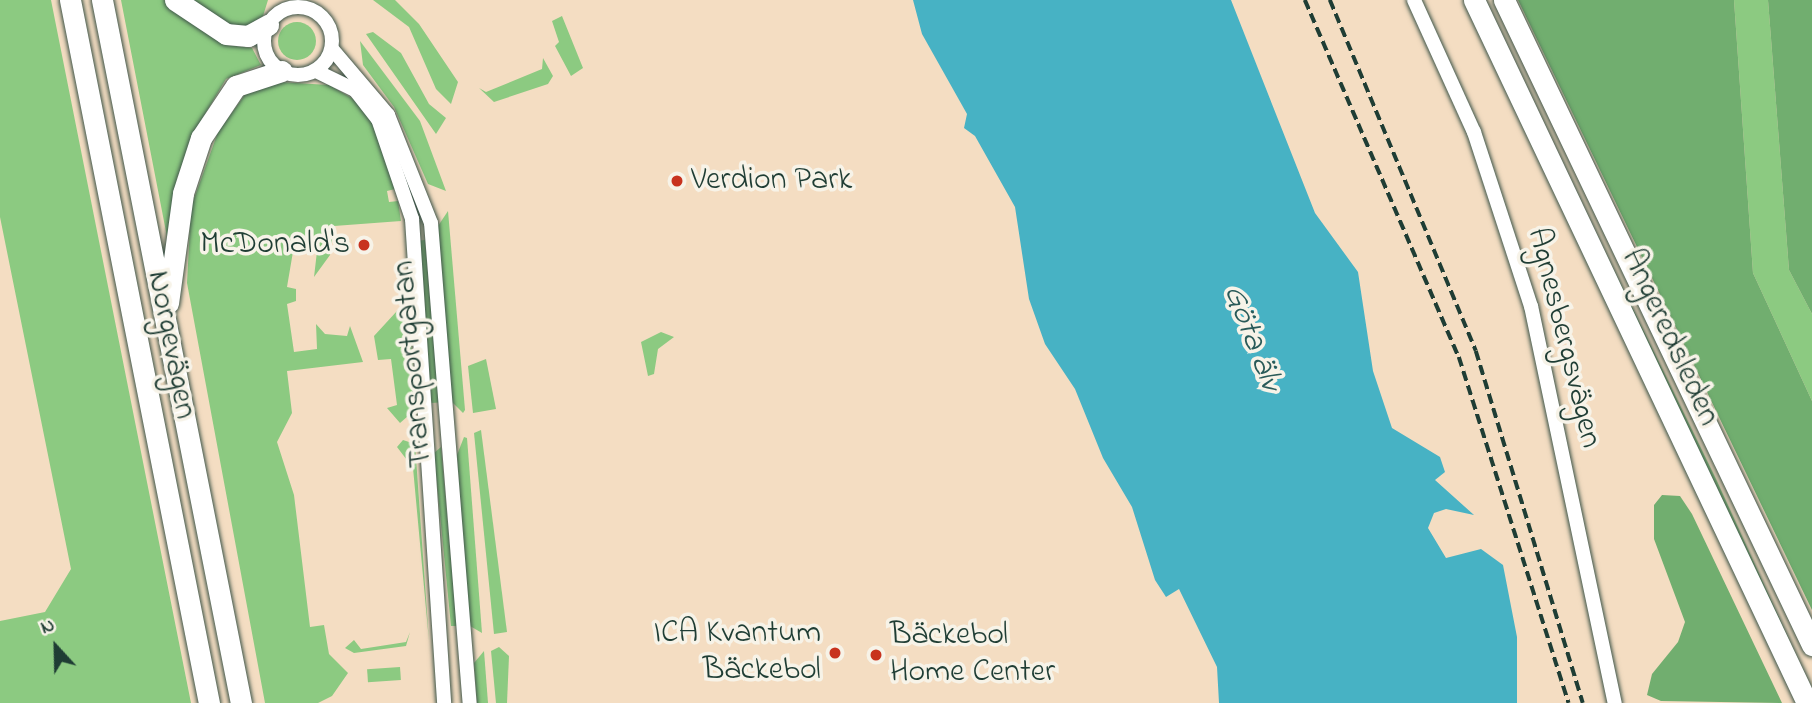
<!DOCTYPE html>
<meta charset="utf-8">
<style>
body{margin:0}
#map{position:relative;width:1812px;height:703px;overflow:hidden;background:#f4ddc2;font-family:"Indie Flower",sans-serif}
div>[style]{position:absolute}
.green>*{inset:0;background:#8cca81;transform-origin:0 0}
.round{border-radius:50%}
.forest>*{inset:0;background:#71ae6f}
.water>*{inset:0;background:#47b2c4}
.roads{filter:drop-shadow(0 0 2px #3f5549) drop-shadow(0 0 2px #3f5549)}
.minor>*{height:14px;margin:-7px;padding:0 7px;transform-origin:7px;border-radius:7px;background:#fff}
.minor>.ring{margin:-7px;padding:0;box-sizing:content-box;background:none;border:14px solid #fff;border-radius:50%}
.highway>*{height:21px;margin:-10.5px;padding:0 10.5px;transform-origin:10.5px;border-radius:10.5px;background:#fff}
.rail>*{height:3.5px;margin-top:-1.75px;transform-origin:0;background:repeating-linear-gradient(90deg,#1f3d34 0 10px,transparent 0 15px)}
.dots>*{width:19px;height:19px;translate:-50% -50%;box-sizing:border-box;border:4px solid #f7f3e8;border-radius:50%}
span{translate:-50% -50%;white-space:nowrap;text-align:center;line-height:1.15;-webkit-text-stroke:7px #f7f3e8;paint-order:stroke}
.poi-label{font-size:32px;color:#1f3d34}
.left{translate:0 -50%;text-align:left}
.right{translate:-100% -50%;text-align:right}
.street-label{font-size:32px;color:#1f3d34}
.water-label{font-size:33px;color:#295a58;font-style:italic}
.north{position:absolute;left:21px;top:612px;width:70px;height:70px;-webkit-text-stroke:5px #f7f3e8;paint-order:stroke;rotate:338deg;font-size:19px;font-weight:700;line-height:28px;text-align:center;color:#1f3d34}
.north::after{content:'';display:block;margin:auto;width:24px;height:32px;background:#1f3d34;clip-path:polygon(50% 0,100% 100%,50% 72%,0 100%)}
</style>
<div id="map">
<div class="green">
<div style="clip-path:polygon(0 0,51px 0,191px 703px,0 703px,0 621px,45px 612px,71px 569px,0 217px)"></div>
<div style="clip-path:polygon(121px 0,164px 0,226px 45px,252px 48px,261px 65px,226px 79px,199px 124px,177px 178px,169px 247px)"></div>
<div style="clip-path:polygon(186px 0,268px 0,263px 16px,246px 27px,224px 25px)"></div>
<div style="clip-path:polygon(373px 0,395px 0,419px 24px,458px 82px,451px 104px,436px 89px,409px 27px)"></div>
<div style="clip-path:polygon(1482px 0,1716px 479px,1812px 690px)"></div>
<div style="clip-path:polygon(1734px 0,1768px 0,1789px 270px,1812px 314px,1812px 401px,1753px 273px)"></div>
<div style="clip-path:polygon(562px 16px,583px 68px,571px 76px,555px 46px,559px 42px,552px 21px)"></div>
<div class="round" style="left:278px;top:22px;width:38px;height:38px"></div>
<div style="clip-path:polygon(373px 32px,401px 53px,429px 104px,446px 118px,436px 134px,366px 34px)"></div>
<div style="clip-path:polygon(360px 41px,420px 121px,446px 191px,428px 184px,394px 107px,363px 65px)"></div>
<div style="clip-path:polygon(543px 58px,553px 76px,548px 84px,494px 102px,479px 88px,486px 92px,542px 69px)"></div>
<div style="clip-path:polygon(279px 82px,329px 85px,355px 100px,374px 124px,395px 189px,387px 191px,389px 202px,398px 201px,401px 221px,334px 226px,330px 255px,314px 277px,318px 243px,295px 240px,287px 287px,296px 289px,296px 301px,287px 304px,294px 352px,317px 349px,316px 324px,325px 334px,347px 336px,350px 326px,363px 362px,287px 371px,292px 413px,277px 442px,294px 495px,310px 627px,324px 625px,329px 654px,348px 673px,332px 696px,318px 703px,265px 703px,187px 283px,191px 207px,218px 132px,247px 92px)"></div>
<div style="clip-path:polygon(448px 211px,465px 410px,463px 413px,450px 400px,438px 226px)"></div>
<div style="left:425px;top:240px;width:163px;height:8px;rotate:85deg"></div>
<div style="clip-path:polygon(408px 299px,416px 409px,400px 423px,387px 408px,397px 405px,391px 359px,378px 360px,374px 336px)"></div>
<div style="clip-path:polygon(661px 332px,674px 337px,658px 349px,654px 374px,648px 376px,641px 342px)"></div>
<div style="clip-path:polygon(486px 359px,496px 409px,473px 413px,468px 366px)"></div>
<div style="clip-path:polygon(481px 430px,507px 632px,494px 634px,474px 433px)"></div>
<div style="clip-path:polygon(464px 437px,467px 438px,482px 633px,470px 626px,468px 608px,457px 455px)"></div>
<div style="clip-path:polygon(403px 440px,415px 444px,429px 641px,413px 468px,397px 447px)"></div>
<div style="clip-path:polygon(441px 447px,457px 626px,451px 626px,434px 453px)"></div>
<div style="clip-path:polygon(410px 632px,406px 646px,354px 653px,345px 648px,354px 640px,361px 649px,406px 642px)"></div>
<div style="clip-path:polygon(499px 647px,509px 656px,507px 703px,496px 703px,491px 651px)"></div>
<div style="clip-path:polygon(484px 651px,488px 703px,477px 703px,474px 663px)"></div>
<div style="left:400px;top:667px;width:13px;height:33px;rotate:86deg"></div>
</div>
<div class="forest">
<div style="clip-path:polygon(1518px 0,1734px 0,1753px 273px,1812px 401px,1812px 610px)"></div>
<div style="clip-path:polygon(1768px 0,1812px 0,1812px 314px,1789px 270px)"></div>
<div style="clip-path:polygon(1662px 495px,1680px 496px,1692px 514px,1782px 703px,1661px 701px,1647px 695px,1652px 674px,1678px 642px,1685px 622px,1654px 539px,1654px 505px)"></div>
</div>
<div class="water">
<div style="clip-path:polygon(913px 0,1231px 0,1315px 213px,1358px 272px,1373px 371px,1392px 428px,1440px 457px,1445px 472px,1435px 480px,1474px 515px,1446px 509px,1434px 513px,1428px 528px,1446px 558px,1481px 549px,1503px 565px,1517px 637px,1517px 703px,1219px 703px,1217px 667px,1179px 589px,1166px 597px,1155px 580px,1132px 507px,1103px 458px,1075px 389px,1045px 344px,1029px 299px,1015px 207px,975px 136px,964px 128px,967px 114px,922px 34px)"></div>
</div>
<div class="roads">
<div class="minor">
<div style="left:1414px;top:0;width:145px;rotate:65.6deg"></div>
<div style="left:1474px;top:132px;width:183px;rotate:71.9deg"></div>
<div style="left:1531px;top:306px;width:406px;rotate:78.1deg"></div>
<div class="ring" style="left:264px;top:7px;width:54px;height:54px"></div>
<div style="left:332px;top:49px;width:87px;rotate:49.7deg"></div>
<div style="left:388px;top:115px;width:116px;rotate:68.3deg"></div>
<div style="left:431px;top:223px;width:482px;rotate:85.4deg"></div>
<div style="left:316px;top:71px;width:43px;rotate:26deg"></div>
<div style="left:355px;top:90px;width:37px;rotate:52deg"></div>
<div style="left:378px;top:119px;width:106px;rotate:71.2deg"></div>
<div style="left:412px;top:219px;width:485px;rotate:86.2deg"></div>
</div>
<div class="highway">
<div style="left:70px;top:0;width:717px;rotate:78.82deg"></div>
<div style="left:102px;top:0;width:717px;rotate:78.82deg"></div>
<div style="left:175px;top:0;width:61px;rotate:33.7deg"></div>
<div style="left:226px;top:34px;width:22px;rotate:5deg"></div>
<div style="left:248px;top:36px;width:23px;rotate:-29deg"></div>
<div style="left:1474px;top:0;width:778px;rotate:64.65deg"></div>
<div style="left:1504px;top:0;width:715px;rotate:64.47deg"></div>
<div style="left:168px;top:303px;width:111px;rotate:-82.2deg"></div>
<div style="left:183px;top:193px;width:58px;rotate:-71.9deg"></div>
<div style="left:201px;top:138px;width:63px;rotate:-56.1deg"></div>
<div style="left:236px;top:86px;width:48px;rotate:-18.1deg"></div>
</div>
</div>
<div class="rail">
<div style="left:1305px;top:0;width:389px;rotate:66.7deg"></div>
<div style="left:1459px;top:357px;width:363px;rotate:72.4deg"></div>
<div style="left:1330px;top:0;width:380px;rotate:67.4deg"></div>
<div style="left:1476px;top:351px;width:368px;rotate:73.1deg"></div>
</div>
<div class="dots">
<div style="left:677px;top:181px;background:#c8321e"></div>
<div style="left:364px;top:245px;background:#c8321e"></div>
<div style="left:835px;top:653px;background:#c8321e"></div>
<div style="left:876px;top:655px;background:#c8321e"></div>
</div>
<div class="poi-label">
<span class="left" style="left:691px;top:181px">Verdion Park</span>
<span class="right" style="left:350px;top:245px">McDonald's</span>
<span class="right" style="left:821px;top:653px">ICA Kvantum<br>Bäckebol</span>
<span class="left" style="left:890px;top:655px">Bäckebol<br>Home Center</span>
</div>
<div class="street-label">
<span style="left:1563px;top:338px;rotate:76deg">Agnesbergsvägen</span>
<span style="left:1669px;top:338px;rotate:65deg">Angeredsleden</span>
<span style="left:170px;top:345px;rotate:79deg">Norgevägen</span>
<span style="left:414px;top:364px;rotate:-95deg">Transportgatan</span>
</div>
<div class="water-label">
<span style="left:1251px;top:338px;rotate:69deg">Göta älv</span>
</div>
<div class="north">N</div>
</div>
